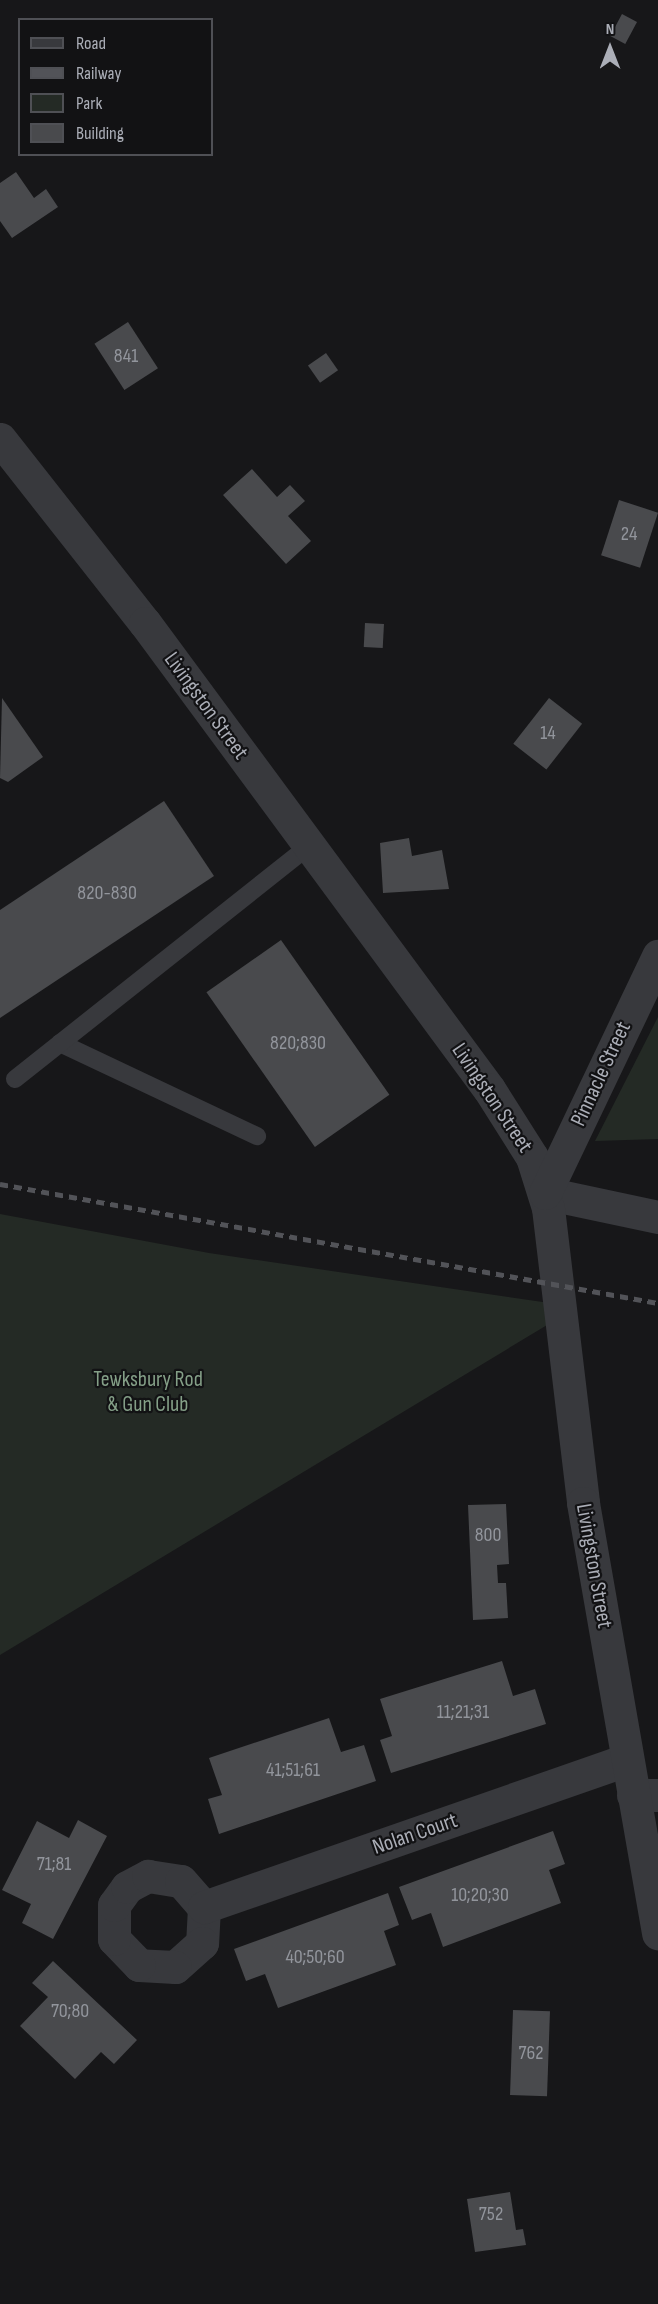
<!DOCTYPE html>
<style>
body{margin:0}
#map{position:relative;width:658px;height:2304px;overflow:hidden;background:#171719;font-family:"Sofia Sans Condensed",sans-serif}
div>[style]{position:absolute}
.green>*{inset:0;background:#242a25}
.building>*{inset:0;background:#494a4d;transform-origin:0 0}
.service>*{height:18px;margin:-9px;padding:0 9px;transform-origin:9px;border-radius:9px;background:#38393d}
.minor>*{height:33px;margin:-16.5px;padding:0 16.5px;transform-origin:16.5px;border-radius:16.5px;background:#38393d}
.tertiary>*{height:33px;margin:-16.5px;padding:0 16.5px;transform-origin:16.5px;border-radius:16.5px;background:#38393d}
.rail>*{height:4.5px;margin-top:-2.25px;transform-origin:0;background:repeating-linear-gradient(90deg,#525358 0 8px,transparent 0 14px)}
span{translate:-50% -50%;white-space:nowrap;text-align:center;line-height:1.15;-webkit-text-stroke:4.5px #121214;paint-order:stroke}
.number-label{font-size:20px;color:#92959c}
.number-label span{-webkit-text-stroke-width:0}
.street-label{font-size:22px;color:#abaeb7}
.park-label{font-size:22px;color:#849f87}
.legend{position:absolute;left:18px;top:18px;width:195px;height:138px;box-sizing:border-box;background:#121214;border:2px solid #4f5055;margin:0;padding:8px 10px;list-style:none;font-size:18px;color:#abaeb7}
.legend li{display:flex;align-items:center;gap:12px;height:30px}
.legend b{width:30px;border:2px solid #4f5055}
.north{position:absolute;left:580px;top:18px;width:60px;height:60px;-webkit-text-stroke:4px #121214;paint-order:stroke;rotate:0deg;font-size:16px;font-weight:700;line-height:24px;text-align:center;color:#abaeb7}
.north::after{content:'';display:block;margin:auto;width:21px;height:27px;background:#abaeb7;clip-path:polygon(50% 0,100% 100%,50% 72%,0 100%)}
</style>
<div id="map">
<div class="green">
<div style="clip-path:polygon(658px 1017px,658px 1139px,595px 1141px)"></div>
<div style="clip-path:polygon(0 1214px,209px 1253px,577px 1307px,0 1655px)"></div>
</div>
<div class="building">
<div style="left:622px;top:14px;width:17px;height:25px;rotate:28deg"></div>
<div style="clip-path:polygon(16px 172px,34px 198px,46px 189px,58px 207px,12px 238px,0 221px,0 183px)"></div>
<div style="left:128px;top:322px;width:55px;height:40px;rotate:57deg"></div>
<div style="left:326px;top:353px;width:21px;height:22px;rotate:55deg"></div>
<div style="clip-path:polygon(252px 469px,277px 497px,290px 485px,305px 501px,288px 516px,311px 541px,286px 564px,223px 495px)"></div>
<div style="left:619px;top:500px;width:41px;height:58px;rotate:18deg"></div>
<div style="left:365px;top:623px;width:19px;height:24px;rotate:3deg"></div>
<div style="clip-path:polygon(2px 698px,43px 757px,8px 782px,0 778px)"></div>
<div style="left:549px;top:698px;width:42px;height:58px;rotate:38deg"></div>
<div style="clip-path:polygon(164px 801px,214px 876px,0 1018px,0 910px)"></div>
<div style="clip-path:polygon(409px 838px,412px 856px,442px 850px,449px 889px,383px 893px,380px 843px)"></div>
<div style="left:281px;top:940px;width:189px;height:91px;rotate:55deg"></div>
<div style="clip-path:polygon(506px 1504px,509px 1564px,497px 1565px,498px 1583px,506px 1583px,508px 1618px,473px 1620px,468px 1505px)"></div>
<div style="clip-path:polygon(502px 1661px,513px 1696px,535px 1689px,546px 1724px,391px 1773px,380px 1740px,392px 1736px,380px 1699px)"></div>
<div style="clip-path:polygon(329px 1718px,341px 1752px,364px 1745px,376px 1781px,219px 1834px,208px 1799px,222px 1795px,209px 1758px)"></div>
<div style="clip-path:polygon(78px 1820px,107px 1836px,53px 1939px,22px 1923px,31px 1904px,2px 1890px,37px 1821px,69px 1838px)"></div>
<div style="clip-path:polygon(553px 1831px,565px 1864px,549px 1870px,561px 1903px,443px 1947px,431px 1913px,412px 1920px,399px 1887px)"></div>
<div style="clip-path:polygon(388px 1893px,399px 1925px,384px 1931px,396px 1965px,278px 2008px,265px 1974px,246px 1981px,234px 1949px)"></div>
<div style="clip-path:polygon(53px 1961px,137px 2040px,114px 2064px,101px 2052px,75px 2079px,20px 2026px,48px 1997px,32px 1983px)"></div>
<div style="left:513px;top:2010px;width:37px;height:85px;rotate:2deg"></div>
<div style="clip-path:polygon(510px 2192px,516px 2230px,523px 2229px,526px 2245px,475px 2252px,467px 2199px)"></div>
</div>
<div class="service">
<div style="left:60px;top:1043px;width:218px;rotate:25.3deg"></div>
<div style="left:15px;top:1079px;width:375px;rotate:-38.4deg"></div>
</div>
<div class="minor">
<div style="left:545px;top:1193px;width:116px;rotate:12deg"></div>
<div style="left:633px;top:1795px;width:25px"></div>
<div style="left:204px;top:1907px;width:36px;rotate:93deg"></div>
<div style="left:202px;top:1943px;width:36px;rotate:138deg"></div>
<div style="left:175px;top:1967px;width:36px;rotate:-177deg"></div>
<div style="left:139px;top:1965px;width:36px;rotate:-134deg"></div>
<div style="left:114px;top:1939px;width:34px;rotate:-90deg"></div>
<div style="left:114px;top:1905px;width:22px;rotate:-54deg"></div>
<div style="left:127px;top:1887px;width:24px;rotate:-28deg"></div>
<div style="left:148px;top:1876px;width:33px;rotate:9deg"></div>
<div style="left:181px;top:1881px;width:35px;rotate:49deg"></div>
<div style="left:204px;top:1907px;width:448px;rotate:-19.2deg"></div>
</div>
<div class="tertiary">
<div style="left:0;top:439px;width:234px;rotate:51.8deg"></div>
<div style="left:145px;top:623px;width:579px;rotate:53.57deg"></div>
<div style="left:489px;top:1089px;width:80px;rotate:57.7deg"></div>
<div style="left:532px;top:1157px;width:53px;rotate:72.6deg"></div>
<div style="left:548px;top:1208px;width:297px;rotate:83.2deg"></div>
<div style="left:583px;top:1503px;width:437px;rotate:80.1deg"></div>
<div style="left:545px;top:1193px;width:263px;rotate:-64.5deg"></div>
</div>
<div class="rail">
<div style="left:0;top:1184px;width:669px;rotate:10.25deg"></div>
</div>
<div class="number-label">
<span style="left:126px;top:356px">841</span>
<span style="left:629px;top:534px">24</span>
<span style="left:548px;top:733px">14</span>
<span style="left:107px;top:893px">820-830</span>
<span style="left:298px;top:1043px">820;830</span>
<span style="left:488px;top:1535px">800</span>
<span style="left:463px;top:1712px">11;21;31</span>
<span style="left:293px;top:1770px">41;51;61</span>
<span style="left:54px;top:1864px">71;81</span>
<span style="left:480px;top:1895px">10;20;30</span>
<span style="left:315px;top:1957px">40;50;60</span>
<span style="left:70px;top:2011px">70;80</span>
<span style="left:531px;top:2053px">762</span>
<span style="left:491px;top:2214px">752</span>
</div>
<div class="street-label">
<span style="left:206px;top:706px;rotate:54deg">Livingston Street</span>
<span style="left:601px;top:1074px;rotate:-65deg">Pinnacle Street</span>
<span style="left:492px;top:1098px;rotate:56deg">Livingston Street</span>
<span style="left:594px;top:1566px;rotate:80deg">Livingston Street</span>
<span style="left:415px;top:1834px;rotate:-19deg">Nolan Court</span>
</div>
<div class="park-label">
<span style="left:148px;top:1392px">Tewksbury Rod<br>&amp; Gun Club</span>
</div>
<ul class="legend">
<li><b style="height:8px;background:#38393d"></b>Road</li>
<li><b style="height:8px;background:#525358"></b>Railway</li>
<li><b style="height:16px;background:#242a25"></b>Park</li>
<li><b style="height:16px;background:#494a4d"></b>Building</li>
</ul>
<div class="north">N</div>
</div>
